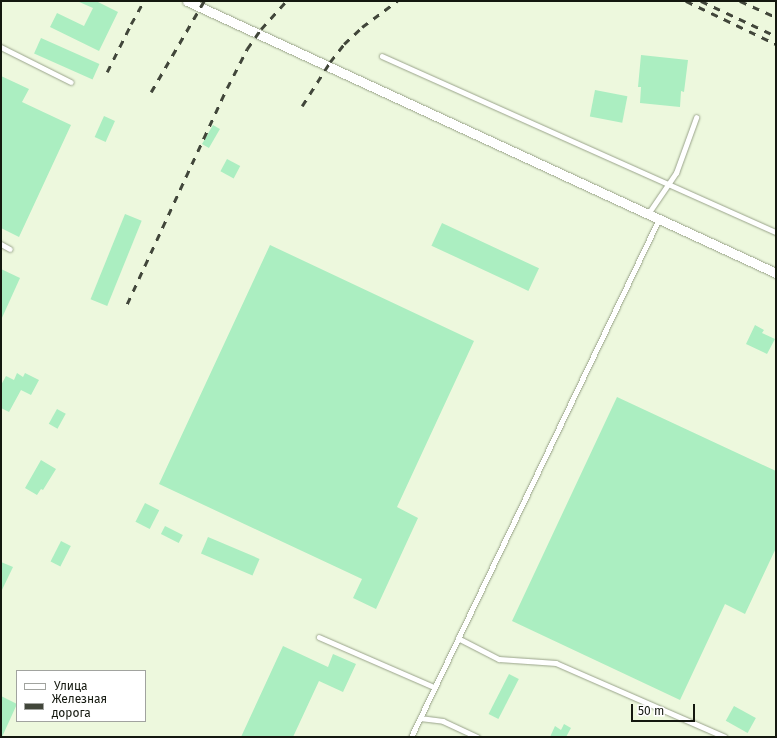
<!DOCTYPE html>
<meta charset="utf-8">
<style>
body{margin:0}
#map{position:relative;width:777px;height:738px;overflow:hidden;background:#edf8dd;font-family:"Fira Sans",sans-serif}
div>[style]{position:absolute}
.building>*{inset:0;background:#abeec1;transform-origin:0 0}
.roads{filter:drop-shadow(0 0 1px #99a38a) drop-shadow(0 0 1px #99a38a)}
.service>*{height:4.5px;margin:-2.25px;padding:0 2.25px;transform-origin:2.25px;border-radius:2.25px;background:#fff}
.minor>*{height:9px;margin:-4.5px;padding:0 4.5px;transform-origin:4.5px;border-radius:4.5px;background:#fff}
.rail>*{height:2.5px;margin-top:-1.25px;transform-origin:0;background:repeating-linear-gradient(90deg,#41463a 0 7px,transparent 0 14px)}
span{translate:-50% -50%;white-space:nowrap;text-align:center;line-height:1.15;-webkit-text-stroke:3.5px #fff;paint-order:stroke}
.frame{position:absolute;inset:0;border:2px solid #14180f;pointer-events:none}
.legend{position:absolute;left:16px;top:670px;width:130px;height:52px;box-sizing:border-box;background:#fff;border:1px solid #a1a39f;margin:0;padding:5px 7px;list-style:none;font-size:12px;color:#14180f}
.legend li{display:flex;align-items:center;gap:8px;height:20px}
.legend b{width:20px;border:1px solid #a1a39f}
.scale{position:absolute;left:631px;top:704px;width:64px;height:18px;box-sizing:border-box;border:2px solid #14180f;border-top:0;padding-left:5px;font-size:12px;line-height:14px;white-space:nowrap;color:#14180f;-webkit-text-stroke:3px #fff;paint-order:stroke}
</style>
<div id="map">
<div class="building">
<div style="clip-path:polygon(77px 1px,96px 1px,118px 12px,99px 51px,50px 27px,57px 13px,84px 26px,93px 8px)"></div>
<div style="left:41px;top:38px;width:64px;height:17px;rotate:24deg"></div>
<div style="clip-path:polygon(641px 55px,688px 60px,684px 92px,681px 91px,680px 107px,640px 103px,641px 87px,638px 87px)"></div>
<div style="clip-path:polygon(1px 76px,29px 89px,22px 102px,71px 125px,19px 237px,1px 228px)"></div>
<div style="left:595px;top:90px;width:33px;height:27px;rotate:11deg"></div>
<div style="left:104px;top:116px;width:12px;height:23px;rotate:24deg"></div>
<div style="left:213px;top:125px;width:8px;height:22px;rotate:30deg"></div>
<div style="left:227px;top:159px;width:15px;height:14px;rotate:28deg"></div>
<div style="left:125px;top:214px;width:18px;height:92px;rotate:22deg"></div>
<div style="left:442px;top:223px;width:107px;height:25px;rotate:25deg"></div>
<div style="clip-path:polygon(270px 245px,474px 341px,397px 507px,418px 518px,376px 609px,353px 598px,362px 579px,159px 484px)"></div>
<div style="clip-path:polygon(1px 269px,20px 278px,1px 320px)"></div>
<div style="clip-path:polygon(755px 325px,764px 330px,762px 333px,775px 339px,767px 354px,746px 344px)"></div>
<div style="clip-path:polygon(17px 373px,23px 377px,25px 373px,39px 380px,31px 395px,21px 390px,9px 412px,1px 408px,1px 385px,6px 376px,14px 380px)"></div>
<div style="clip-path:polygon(617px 397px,776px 471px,776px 548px,745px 614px,725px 604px,680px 700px,512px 621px)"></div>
<div style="left:57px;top:409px;width:10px;height:17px;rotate:29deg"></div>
<div style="clip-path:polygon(41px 460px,56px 469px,43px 490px,41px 489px,37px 495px,25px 488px)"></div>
<div style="left:145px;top:503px;width:16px;height:21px;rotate:27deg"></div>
<div style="left:165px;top:526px;width:20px;height:9px;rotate:27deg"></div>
<div style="left:208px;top:537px;width:56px;height:18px;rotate:23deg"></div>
<div style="left:61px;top:541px;width:11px;height:23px;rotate:27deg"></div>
<div style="clip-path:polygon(1px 562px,13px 567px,1px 592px)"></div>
<div style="clip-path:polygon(283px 646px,328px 667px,333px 654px,356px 664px,343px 692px,319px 681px,293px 737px,241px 737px)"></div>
<div style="left:509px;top:674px;width:11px;height:45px;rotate:27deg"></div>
<div style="clip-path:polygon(1px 696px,17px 704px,2px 737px,1px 737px)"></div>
<div style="left:734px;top:706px;width:25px;height:17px;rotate:29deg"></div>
<div style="clip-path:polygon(564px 724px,571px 728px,566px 737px,550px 737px,555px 726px,561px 730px)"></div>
</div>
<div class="roads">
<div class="service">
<div style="left:1px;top:47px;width:78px;rotate:26.6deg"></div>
<div style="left:382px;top:56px;width:432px;rotate:24.1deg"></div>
<div style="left:648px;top:214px;width:50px;rotate:-55.7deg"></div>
<div style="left:676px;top:173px;width:59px;rotate:-70deg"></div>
<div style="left:1px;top:244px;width:10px;rotate:29deg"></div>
<div style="left:319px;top:637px;width:125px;rotate:23.5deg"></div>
<div style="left:458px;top:638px;width:46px;rotate:27.1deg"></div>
<div style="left:499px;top:659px;width:57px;rotate:4deg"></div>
<div style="left:556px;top:663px;width:184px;rotate:23.6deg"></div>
<div style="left:420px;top:718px;width:23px;rotate:7deg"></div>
<div style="left:443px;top:721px;width:38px;rotate:25deg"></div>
<div style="left:411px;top:737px;width:574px;rotate:-64.42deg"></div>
</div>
<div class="minor">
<div style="left:187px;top:1px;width:649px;rotate:24.79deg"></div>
</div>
</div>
<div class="rail">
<div style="left:686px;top:1px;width:100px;rotate:25.5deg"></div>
<div style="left:701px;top:1px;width:83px;rotate:25deg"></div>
<div style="left:740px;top:1px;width:39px;rotate:24deg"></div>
<div style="left:107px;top:72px;width:54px;rotate:-63.4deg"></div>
<div style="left:131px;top:24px;width:26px;rotate:-61deg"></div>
<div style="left:151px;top:92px;width:105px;rotate:-59.8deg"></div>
<div style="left:302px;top:106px;width:52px;rotate:-57.5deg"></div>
<div style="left:330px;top:62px;width:23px;rotate:-52deg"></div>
<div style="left:344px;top:44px;width:25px;rotate:-43deg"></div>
<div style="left:362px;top:27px;width:44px;rotate:-36.6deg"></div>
<div style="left:127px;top:304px;width:238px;rotate:-65.2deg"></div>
<div style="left:227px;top:88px;width:44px;rotate:-62.9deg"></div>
<div style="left:247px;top:49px;width:24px;rotate:-55deg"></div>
<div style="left:261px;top:29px;width:38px;rotate:-48deg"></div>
</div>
<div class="frame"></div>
<ul class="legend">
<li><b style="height:5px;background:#fff"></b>Улица</li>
<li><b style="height:5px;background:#41463a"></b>Железная дорога</li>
</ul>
<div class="scale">50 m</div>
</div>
